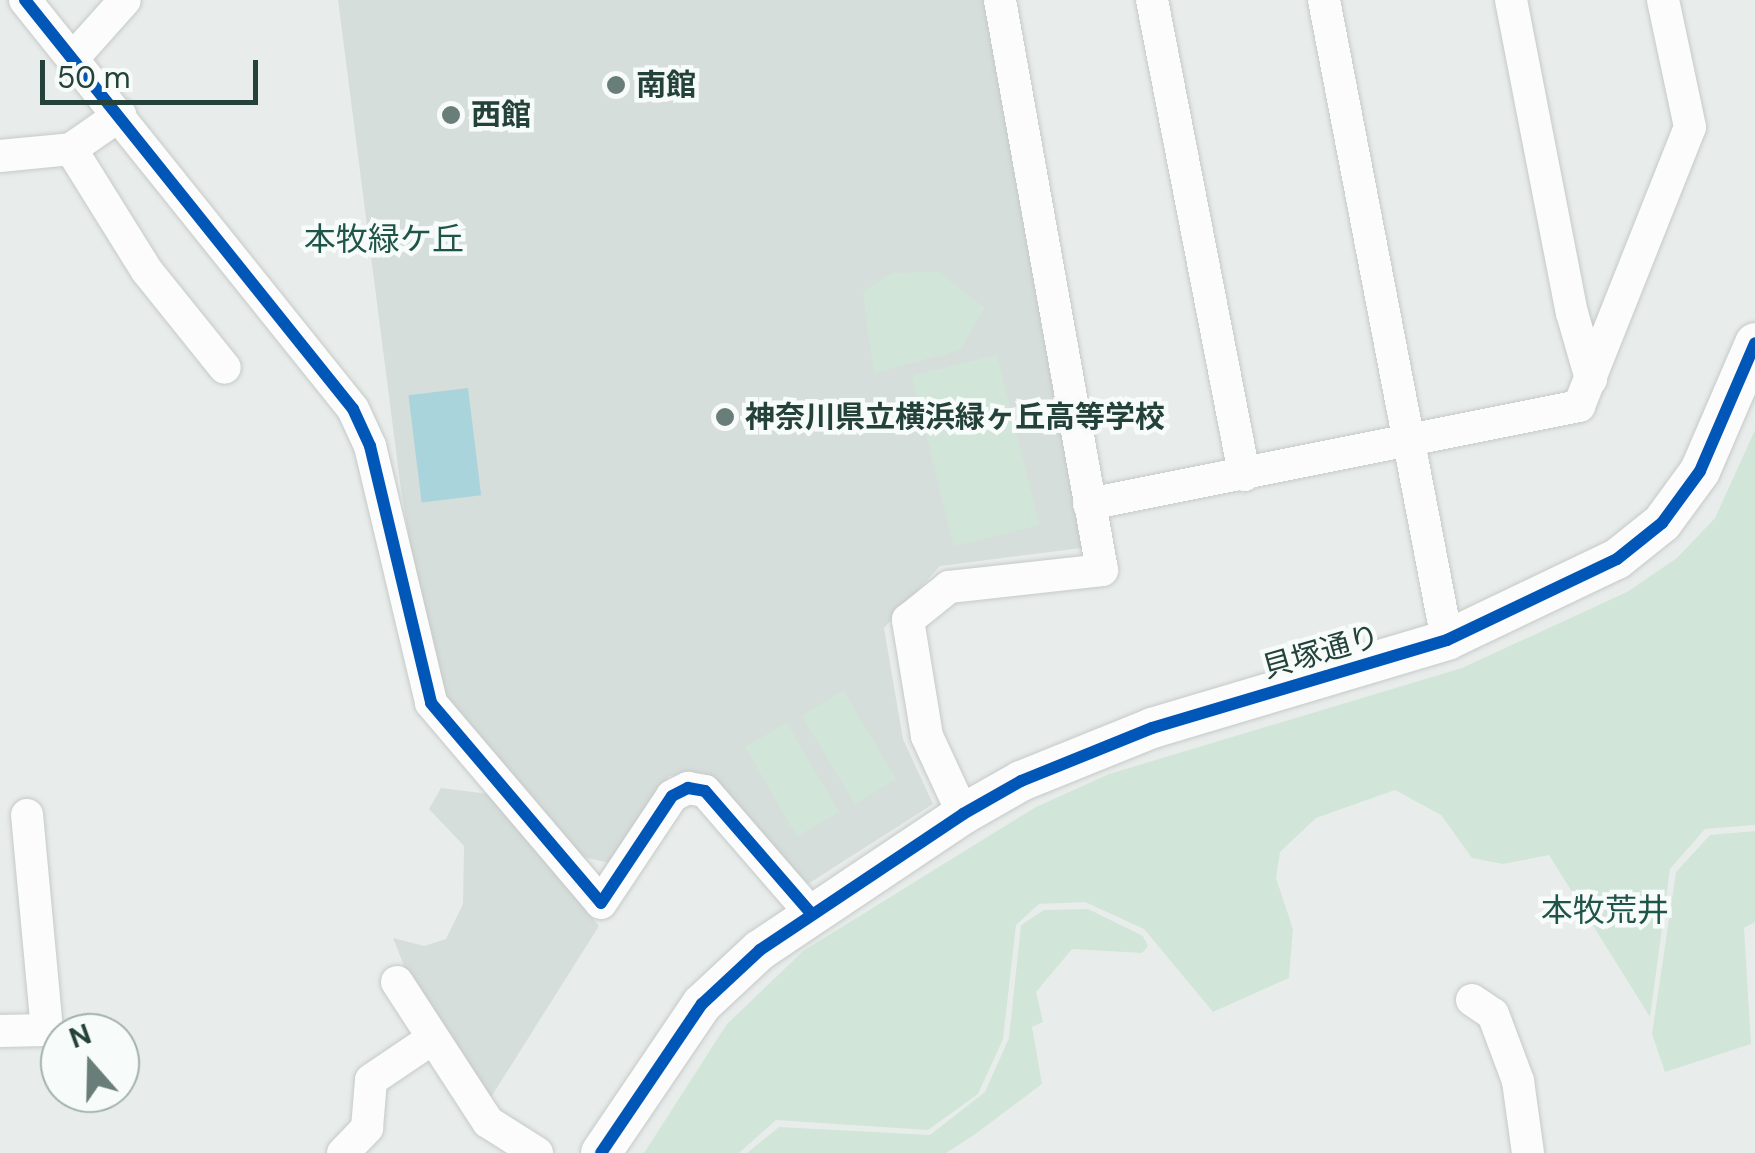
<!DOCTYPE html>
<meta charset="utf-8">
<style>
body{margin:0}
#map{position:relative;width:1755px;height:1153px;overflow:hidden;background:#e8edeb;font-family:"DM Sans","Noto Sans JP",sans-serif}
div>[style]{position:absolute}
.built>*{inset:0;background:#d6dedb}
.green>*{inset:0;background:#d1e6d8;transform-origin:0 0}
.water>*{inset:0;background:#a9d4db;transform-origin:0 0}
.roads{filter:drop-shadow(0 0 2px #c5cac8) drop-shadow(0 0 2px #c5cac8)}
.minor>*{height:32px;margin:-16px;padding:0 16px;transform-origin:16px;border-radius:16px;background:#fcfcfc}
.tertiary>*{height:40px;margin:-20px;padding:0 20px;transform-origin:20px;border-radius:20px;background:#fcfcfc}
.cycleway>*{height:12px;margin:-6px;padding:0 6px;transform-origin:6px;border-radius:6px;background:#0057b8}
.dots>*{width:28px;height:28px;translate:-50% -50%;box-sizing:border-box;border:5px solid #f7fbf9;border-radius:50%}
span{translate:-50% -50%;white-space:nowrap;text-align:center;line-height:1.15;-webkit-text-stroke:9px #f7fbf9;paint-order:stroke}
.poi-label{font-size:30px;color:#24423a;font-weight:700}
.left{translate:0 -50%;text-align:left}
.street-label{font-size:30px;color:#24423a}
.neighbourhood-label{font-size:32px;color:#1f5548}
.north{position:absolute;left:40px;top:1013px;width:100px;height:100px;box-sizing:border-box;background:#f7fbf9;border:2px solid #a3b1ad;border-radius:50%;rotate:340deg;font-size:28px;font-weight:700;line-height:40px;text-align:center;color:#24423a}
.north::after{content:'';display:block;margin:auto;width:35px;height:45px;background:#697e78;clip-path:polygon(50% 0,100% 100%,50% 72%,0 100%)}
.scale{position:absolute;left:40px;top:60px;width:218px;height:45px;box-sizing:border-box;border:5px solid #24423a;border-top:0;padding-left:12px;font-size:30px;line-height:35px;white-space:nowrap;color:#24423a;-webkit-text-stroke:8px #f7fbf9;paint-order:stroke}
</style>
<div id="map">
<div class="built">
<div style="clip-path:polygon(338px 0,985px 0,1082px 548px,940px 566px,884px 628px,903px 739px,933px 804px,808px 884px,704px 773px,669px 776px,610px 863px,578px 856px,436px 696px,401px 490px)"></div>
<div style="clip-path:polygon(441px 788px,489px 794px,599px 926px,488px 1102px,412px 986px,393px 938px,424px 946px,446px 939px,463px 904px,464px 846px,429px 809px)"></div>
</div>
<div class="green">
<div style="clip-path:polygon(939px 272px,984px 308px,960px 350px,874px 373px,863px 292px,892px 273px)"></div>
<div style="left:997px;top:355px;width:175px;height:88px;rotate:76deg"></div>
<div style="clip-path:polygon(1755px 430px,1755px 825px,1705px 829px,1670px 869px,1650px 1017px,1549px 855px,1503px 864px,1472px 858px,1441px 815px,1395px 790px,1316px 818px,1280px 852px,1276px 878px,1293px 929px,1289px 978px,1213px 1012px,1144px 929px,1085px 902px,1039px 904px,1016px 925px,1003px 1039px,978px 1094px,928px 1130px,776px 1120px,739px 1153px,644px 1153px,727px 1024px,803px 951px,1036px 807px,1109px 774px,1462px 668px,1627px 592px,1677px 558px,1715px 518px)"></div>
<div style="left:843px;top:691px;width:103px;height:48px;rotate:59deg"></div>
<div style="left:787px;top:723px;width:103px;height:48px;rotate:60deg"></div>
<div style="clip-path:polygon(1755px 831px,1755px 922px,1744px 928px,1751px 1044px,1665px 1072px,1652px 1034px,1676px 872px,1710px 835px)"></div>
<div style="clip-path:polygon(1088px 909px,1143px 936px,1148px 946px,1142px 953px,1072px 949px,1036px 992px,1043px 1022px,1032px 1027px,1042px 1084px,974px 1135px,946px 1153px,747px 1153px,779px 1127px,930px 1135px,985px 1092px,1009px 1038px,1021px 925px,1044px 910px)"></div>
</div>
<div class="water">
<div style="left:468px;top:388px;width:108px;height:60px;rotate:83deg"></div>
</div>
<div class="roads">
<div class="minor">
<div style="left:25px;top:0;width:524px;rotate:51.27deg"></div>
<div style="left:353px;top:409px;width:41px;rotate:65.3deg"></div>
<div style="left:370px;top:446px;width:264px;rotate:76.6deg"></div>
<div style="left:431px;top:703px;width:262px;rotate:49.6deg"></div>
<div style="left:601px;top:903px;width:128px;rotate:-56.4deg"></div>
<div style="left:672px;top:796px;width:18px;rotate:-27deg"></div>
<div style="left:688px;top:788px;width:17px;rotate:10deg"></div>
<div style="left:705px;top:791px;width:159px;rotate:49.1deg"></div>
<div style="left:1152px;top:0;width:484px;rotate:79deg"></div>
<div style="left:1324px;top:0;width:652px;rotate:79.12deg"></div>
<div style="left:1511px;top:0;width:319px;rotate:79deg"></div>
<div style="left:1572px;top:313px;width:69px;rotate:73.9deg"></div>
<div style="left:74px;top:57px;width:76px;rotate:-48.2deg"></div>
<div style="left:71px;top:149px;width:144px;rotate:58.1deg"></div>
<div style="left:147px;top:271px;width:124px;rotate:51.2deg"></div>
<div style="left:0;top:156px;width:71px;rotate:-5.6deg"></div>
<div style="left:71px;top:149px;width:60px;rotate:-34.8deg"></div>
<div style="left:1089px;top:504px;width:500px;rotate:-11.3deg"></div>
<div style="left:1579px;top:406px;width:300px;rotate:-68.3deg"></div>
<div style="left:1690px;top:127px;width:130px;rotate:-102deg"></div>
<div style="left:963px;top:814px;width:86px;rotate:-114.8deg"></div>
<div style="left:927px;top:736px;width:118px;rotate:-99.3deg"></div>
<div style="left:908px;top:620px;width:53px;rotate:-38.8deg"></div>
<div style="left:949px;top:587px;width:154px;rotate:-6.3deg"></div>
<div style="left:1102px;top:570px;width:579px;rotate:-100.15deg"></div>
<div style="left:397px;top:982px;width:167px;rotate:57deg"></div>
<div style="left:488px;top:1122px;width:58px;rotate:32.3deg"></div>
<div style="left:1472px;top:1000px;width:25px;rotate:34deg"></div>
<div style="left:1493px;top:1014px;width:72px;rotate:69.5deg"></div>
<div style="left:1518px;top:1081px;width:73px;rotate:82.1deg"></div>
<div style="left:0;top:1031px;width:47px;rotate:-1.2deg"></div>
<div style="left:47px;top:1030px;width:216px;rotate:-95.3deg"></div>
<div style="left:343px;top:1153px;width:35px;rotate:-46deg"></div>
<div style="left:367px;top:1128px;width:48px;rotate:-85.2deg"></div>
<div style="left:371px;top:1080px;width:71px;rotate:-34.1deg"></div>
</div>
<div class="tertiary">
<div style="left:601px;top:1153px;width:180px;rotate:-55.9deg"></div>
<div style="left:702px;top:1004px;width:79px;rotate:-43deg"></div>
<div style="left:760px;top:950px;width:244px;rotate:-33.8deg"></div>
<div style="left:963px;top:814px;width:67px;rotate:-29.6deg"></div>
<div style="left:1021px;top:781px;width:141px;rotate:-22deg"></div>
<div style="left:1152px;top:728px;width:308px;rotate:-16.6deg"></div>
<div style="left:1447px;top:640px;width:188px;rotate:-25.5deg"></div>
<div style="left:1617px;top:559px;width:58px;rotate:-38.7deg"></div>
<div style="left:1662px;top:523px;width:64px;rotate:-53.8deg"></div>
<div style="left:1700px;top:471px;width:139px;rotate:-66.7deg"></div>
</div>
</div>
<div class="cycleway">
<div style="left:25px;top:0;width:524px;rotate:51.27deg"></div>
<div style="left:353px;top:409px;width:41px;rotate:65.3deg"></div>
<div style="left:370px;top:446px;width:264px;rotate:76.6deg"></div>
<div style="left:431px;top:703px;width:262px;rotate:49.6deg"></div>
<div style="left:601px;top:903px;width:128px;rotate:-56.4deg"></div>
<div style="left:672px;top:796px;width:18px;rotate:-27deg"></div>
<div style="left:688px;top:788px;width:17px;rotate:10deg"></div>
<div style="left:705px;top:791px;width:159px;rotate:49.1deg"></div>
<div style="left:601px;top:1153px;width:180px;rotate:-55.9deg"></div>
<div style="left:702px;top:1004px;width:79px;rotate:-43deg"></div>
<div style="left:760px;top:950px;width:244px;rotate:-33.8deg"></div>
<div style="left:963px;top:814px;width:67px;rotate:-29.6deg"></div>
<div style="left:1021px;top:781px;width:141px;rotate:-22deg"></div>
<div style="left:1152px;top:728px;width:308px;rotate:-16.6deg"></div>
<div style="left:1447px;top:640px;width:188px;rotate:-25.5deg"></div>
<div style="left:1617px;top:559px;width:58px;rotate:-38.7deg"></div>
<div style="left:1662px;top:523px;width:64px;rotate:-53.8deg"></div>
<div style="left:1700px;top:471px;width:139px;rotate:-66.7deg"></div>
</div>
<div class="dots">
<div style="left:616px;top:85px;background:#697e78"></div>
<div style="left:451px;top:115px;background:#697e78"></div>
<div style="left:725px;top:417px;background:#697e78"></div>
</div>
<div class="poi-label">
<span class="left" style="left:636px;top:85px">南館</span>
<span class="left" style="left:471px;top:115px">西館</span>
<span class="left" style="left:745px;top:417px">神奈川県立横浜緑ヶ丘高等学校</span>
</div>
<div class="street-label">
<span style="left:1321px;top:652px;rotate:-16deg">貝塚通り</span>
</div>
<div class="neighbourhood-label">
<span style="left:384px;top:239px">本牧緑ケ丘</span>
<span style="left:1605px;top:910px">本牧荒井</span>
</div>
<div class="north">N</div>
<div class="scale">50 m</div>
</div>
